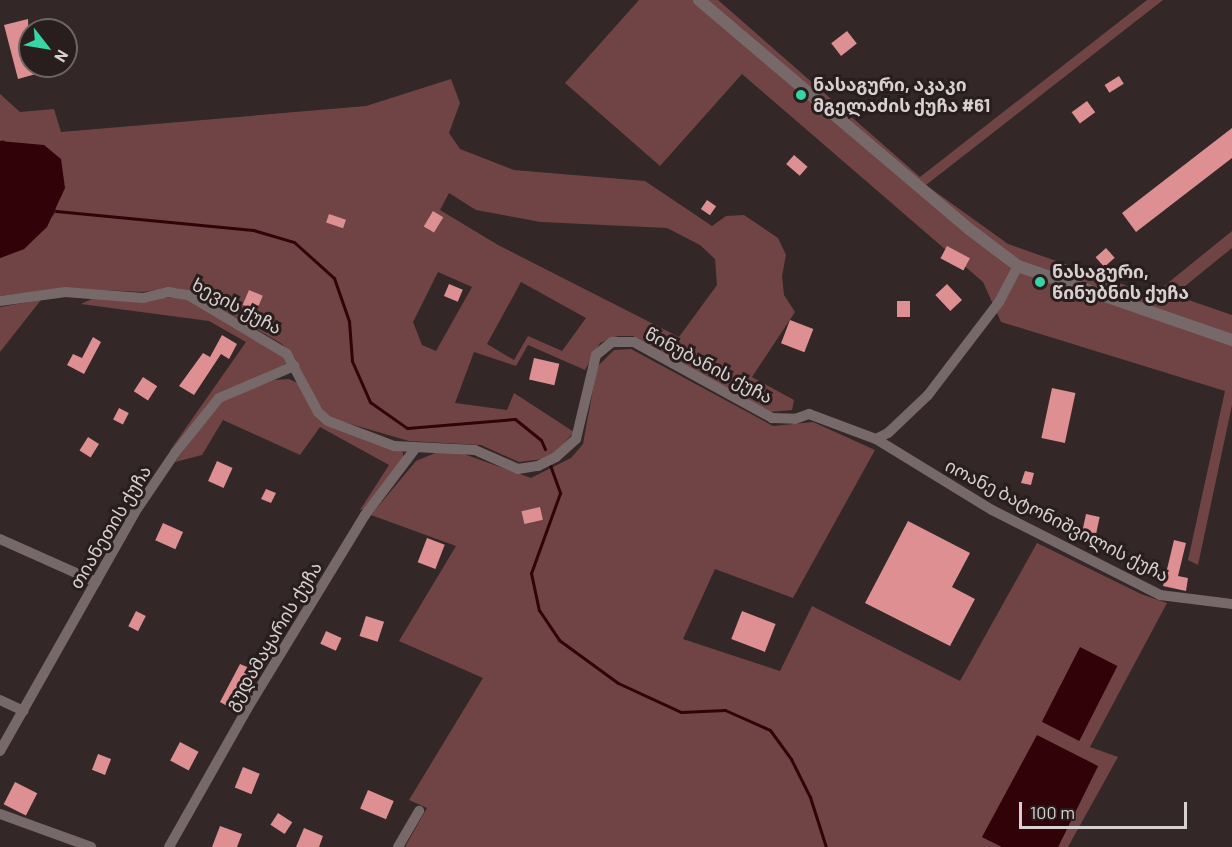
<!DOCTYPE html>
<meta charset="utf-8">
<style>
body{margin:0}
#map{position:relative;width:1232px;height:847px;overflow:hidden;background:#332727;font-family:Barlow,"Noto Sans Georgian",sans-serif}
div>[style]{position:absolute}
.green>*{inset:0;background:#704445}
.water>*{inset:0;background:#320209;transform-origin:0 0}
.stream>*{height:3px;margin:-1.5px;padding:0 1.5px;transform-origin:1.5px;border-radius:1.5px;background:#320209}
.building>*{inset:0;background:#dd8f91;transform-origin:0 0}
.minor>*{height:10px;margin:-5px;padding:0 5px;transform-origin:5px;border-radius:5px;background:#776969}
.tertiary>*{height:12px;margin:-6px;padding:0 6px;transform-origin:6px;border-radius:6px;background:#776969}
.dots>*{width:16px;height:16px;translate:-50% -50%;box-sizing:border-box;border:3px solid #291e1e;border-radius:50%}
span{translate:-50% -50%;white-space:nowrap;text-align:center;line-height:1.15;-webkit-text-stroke:6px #291e1e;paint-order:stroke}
.poi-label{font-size:18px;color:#d8d0d0;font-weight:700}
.left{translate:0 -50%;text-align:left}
.street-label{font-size:18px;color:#d8d0d0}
.north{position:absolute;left:18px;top:18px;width:60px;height:60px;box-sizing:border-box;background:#291e1e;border:2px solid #6f6565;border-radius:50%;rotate:121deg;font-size:16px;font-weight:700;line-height:24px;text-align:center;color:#d8d0d0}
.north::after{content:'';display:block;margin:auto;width:21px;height:27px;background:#37d4a6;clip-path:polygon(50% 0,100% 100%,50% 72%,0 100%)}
.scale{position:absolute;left:1019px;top:802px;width:168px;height:27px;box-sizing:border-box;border:3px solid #d8d0d0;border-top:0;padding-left:8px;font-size:18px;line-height:21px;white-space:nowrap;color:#d8d0d0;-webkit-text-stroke:4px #291e1e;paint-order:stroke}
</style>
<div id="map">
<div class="green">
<div style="clip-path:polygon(639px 0,718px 0,920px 177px,1147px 0,1163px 0,926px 185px,1008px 244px,1153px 295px,1232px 231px,1232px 248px,1174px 295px,1232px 315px,1232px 405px,1198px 565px,1188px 560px,1225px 391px,1001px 322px,983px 282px,742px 74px,660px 166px,565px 83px)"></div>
<div style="clip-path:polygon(evenodd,451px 79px,460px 103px,449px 133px,460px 149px,514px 170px,645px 181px,712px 226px,726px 216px,744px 215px,778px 238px,786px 255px,782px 276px,784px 295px,795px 312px,752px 377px,794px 400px,792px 410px,770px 412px,633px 336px,618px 336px,600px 343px,585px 370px,528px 345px,516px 366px,474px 352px,455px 403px,507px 410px,514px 393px,574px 432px,559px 449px,543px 459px,519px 462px,481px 445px,409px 441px,330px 418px,319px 405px,294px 356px,282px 344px,199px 296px,176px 288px,142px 292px,65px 288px,0 296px,0 258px,24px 249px,57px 211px,4px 140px,0 141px,0 94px,20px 112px,54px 109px,61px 132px,366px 106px,451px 79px,449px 193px,476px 210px,541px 222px,667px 228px,700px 245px,715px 259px,717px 285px,679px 337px,498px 245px,440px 210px,449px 193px,451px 79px,438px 272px,472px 287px,436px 351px,422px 345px,413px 322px,438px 272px,451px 79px,521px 282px,586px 318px,562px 351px,528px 336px,514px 360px,487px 344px,521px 282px)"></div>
<div style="clip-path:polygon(98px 296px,186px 298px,283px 355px,288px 364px,217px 395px,169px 452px,246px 342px,209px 321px,81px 304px)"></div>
<div style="clip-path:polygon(41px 300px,0 352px,0 307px)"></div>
<div style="clip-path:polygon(631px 349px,773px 426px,813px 422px,875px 450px,793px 598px,715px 569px,683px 639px,780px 671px,812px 606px,960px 681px,1037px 543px,1141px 594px,1167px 603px,1090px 747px,1118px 757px,1068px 847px,1058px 847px,1098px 766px,982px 837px,1002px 847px,405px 847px,427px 808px,409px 800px,483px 678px,399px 641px,456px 546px,371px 515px,416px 461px,435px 453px,461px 453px,531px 478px,571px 458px,583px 444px,597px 367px,614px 350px)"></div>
<div style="clip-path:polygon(289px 379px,302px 385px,316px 416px,403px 452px,403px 461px,364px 509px,360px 510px,389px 465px,320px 427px,300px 455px,223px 420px,202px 455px,175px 462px,222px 400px,274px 380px)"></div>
</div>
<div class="water">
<div style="clip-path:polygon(0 141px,44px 145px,61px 159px,65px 188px,47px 227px,24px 249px,0 258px)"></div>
<div style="left:1080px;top:647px;width:42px;height:84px;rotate:27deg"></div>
<div style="clip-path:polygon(1037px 735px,1098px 766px,1058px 847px,1002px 847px,982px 837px)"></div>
</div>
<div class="stream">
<div style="left:56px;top:211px;width:198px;rotate:5.5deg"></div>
<div style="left:253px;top:230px;width:43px;rotate:16.3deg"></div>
<div style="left:294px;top:242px;width:54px;rotate:42deg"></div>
<div style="left:334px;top:278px;width:46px;rotate:70.8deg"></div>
<div style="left:349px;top:321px;width:40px;rotate:85.7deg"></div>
<div style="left:352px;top:361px;width:45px;rotate:66.3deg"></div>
<div style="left:370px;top:402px;width:45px;rotate:35.1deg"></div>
<div style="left:407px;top:428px;width:108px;rotate:-4.8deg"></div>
<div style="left:515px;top:419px;width:33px;rotate:39deg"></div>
<div style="left:541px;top:440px;width:10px;rotate:66deg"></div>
<div style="left:550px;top:465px;width:30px;rotate:70deg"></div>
<div style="left:560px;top:493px;width:85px;rotate:109.9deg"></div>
<div style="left:531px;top:573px;width:38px;rotate:78deg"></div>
<div style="left:539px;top:610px;width:36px;rotate:56deg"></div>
<div style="left:559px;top:640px;width:73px;rotate:36.1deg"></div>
<div style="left:618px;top:683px;width:69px;rotate:24.7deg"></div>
<div style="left:681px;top:712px;width:44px;rotate:-2.6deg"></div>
<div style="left:725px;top:710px;width:49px;rotate:24deg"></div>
<div style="left:770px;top:730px;width:36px;rotate:54deg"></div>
<div style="left:791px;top:759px;width:42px;rotate:63.4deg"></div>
<div style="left:810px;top:797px;width:52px;rotate:72.3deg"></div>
</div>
<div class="building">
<div style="clip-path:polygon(28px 19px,30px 66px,54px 69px,18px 79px,4px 25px)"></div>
<div style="left:847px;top:31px;width:16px;height:20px;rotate:52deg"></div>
<div style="left:1119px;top:76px;width:9px;height:17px;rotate:58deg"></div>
<div style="left:1087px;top:101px;width:14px;height:19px;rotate:54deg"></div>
<div style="clip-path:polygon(1232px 128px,1232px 158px,1136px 232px,1122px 213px)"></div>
<div style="left:794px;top:155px;width:18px;height:12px;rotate:41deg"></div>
<div style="left:707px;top:200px;width:11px;height:11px;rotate:34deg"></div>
<div style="left:433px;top:211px;width:12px;height:18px;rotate:31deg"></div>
<div style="left:329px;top:214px;width:18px;height:9px;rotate:19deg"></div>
<div style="left:947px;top:246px;width:26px;height:14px;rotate:28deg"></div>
<div style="left:1106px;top:248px;width:13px;height:14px;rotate:48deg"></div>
<div style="left:449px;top:284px;width:15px;height:13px;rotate:23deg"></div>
<div style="left:947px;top:284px;width:22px;height:16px;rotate:47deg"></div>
<div style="left:249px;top:290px;width:15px;height:16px;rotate:23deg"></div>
<div style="left:910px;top:301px;width:16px;height:13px;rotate:90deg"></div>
<div style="left:790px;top:320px;width:25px;height:25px;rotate:21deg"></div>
<div style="clip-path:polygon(222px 335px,237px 344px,229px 359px,221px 354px,194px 395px,179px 386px,203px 353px,210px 357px)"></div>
<div style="clip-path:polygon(93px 337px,101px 342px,84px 374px,67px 365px,73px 354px,82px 358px)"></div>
<div style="left:534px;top:358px;width:26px;height:22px;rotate:13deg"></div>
<div style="left:143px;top:377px;width:17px;height:17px;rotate:33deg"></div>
<div style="left:1052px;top:388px;width:24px;height:51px;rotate:12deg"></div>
<div style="left:119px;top:408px;width:11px;height:13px;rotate:27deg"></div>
<div style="left:88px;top:437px;width:13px;height:16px;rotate:32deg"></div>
<div style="left:217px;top:461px;width:17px;height:22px;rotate:24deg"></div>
<div style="clip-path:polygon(1025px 471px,1034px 473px,1031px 485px,1021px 483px)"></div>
<div style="clip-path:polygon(266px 489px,276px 493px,271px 503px,261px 499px)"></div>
<div style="left:540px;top:507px;width:13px;height:19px;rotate:77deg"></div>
<div style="left:1086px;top:514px;width:14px;height:19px;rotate:12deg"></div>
<div style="clip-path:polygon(908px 521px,970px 553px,952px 587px,975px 599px,950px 646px,865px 603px)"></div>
<div style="left:163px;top:523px;width:22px;height:19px;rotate:24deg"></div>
<div style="left:427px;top:538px;width:19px;height:26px;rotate:21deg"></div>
<div style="clip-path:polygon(1174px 540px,1186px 543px,1178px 576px,1188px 578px,1186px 591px,1163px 586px)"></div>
<div style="left:136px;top:611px;width:11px;height:17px;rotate:27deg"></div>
<div style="left:742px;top:611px;width:36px;height:30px;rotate:21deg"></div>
<div style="left:366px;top:616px;width:19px;height:21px;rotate:18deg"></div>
<div style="left:326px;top:631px;width:17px;height:14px;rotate:24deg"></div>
<div style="clip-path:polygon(240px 664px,252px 669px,236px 711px,220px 702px)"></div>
<div style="left:180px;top:742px;width:21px;height:21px;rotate:28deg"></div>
<div style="left:98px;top:754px;width:14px;height:17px;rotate:21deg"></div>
<div style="left:243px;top:767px;width:18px;height:22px;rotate:22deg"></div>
<div style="left:15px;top:782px;width:25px;height:25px;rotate:27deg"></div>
<div style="left:368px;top:790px;width:28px;height:20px;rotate:23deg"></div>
<div style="left:278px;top:813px;width:17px;height:14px;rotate:33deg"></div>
<div style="clip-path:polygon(220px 826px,242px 834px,237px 847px,212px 847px)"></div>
<div style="clip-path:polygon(304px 828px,323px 836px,319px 847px,296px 847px)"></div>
</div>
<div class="minor">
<div style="left:0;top:301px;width:66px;rotate:-7.9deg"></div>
<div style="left:65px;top:292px;width:78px;rotate:4.4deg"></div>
<div style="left:143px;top:298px;width:26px;rotate:-13deg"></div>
<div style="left:168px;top:292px;width:20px;rotate:9deg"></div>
<div style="left:188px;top:295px;width:115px;rotate:30.8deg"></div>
<div style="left:287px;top:354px;width:66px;rotate:61.9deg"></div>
<div style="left:318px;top:412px;width:13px;rotate:42deg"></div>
<div style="left:328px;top:421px;width:71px;rotate:20.7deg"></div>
<div style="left:394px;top:446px;width:81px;rotate:2.8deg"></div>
<div style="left:475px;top:450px;width:47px;rotate:23.8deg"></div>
<div style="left:518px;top:469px;width:20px;rotate:-9deg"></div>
<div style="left:538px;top:466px;width:20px;rotate:-27deg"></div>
<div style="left:556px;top:457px;width:27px;rotate:-42deg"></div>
<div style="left:576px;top:439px;width:86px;rotate:-76.6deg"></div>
<div style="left:596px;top:355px;width:21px;rotate:-39deg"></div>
<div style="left:612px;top:342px;width:22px"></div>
<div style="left:634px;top:342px;width:158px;rotate:28.8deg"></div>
<div style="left:772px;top:418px;width:23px;rotate:2deg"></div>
<div style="left:795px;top:419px;width:15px;rotate:-20deg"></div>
<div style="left:809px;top:414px;width:72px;rotate:20.5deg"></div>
<div style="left:876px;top:439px;width:136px;rotate:31.5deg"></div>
<div style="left:992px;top:510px;width:188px;rotate:26.8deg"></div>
<div style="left:1160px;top:595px;width:73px;rotate:7.1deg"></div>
<div style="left:876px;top:439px;width:13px;rotate:-27deg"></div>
<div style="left:888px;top:433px;width:55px;rotate:-43.5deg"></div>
<div style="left:928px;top:395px;width:117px;rotate:-52.6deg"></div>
<div style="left:999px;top:302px;width:41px;rotate:-62.2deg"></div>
<div style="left:0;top:539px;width:105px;rotate:24.1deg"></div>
<div style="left:0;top:700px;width:26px;rotate:25deg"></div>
<div style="left:0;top:751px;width:274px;rotate:-60.5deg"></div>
<div style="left:135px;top:512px;width:71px;rotate:-55.9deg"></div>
<div style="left:175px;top:453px;width:70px;rotate:-51.3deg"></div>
<div style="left:219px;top:398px;width:82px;rotate:-23.1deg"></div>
<div style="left:0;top:814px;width:97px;rotate:19.9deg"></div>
<div style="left:169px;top:847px;width:159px;rotate:-60.5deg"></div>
<div style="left:247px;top:709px;width:227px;rotate:-58.7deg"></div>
<div style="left:365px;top:515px;width:83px;rotate:-52.9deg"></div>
<div style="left:398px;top:847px;width:42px;rotate:-59.7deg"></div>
</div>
<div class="tertiary">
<div style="left:699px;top:0;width:354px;rotate:40.3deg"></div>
<div style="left:969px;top:229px;width:61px;rotate:37.1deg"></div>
<div style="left:1018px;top:266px;width:226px;rotate:19.1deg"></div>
</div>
<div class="dots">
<div style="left:801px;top:95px;background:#37d4a6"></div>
<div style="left:1040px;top:282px;background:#37d4a6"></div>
</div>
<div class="poi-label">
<span class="left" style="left:813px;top:95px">ნასაგური, აკაკი<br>მგელაძის ქუჩა #61</span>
<span class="left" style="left:1052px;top:282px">ნასაგური,<br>წინუბნის ქუჩა</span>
</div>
<div class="street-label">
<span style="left:237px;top:306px;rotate:28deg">ხევის ქუჩა</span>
<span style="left:709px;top:365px;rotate:28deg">წინუბანის ქუჩა</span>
<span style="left:1057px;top:520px;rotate:27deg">იოანე ბატონიშვილის ქუჩა</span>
<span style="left:110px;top:527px;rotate:-59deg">თიანეთის ქუჩა</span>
<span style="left:273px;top:636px;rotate:-59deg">გუდამაყარის ქუჩა</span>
</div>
<div class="north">N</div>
<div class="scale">100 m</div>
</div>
